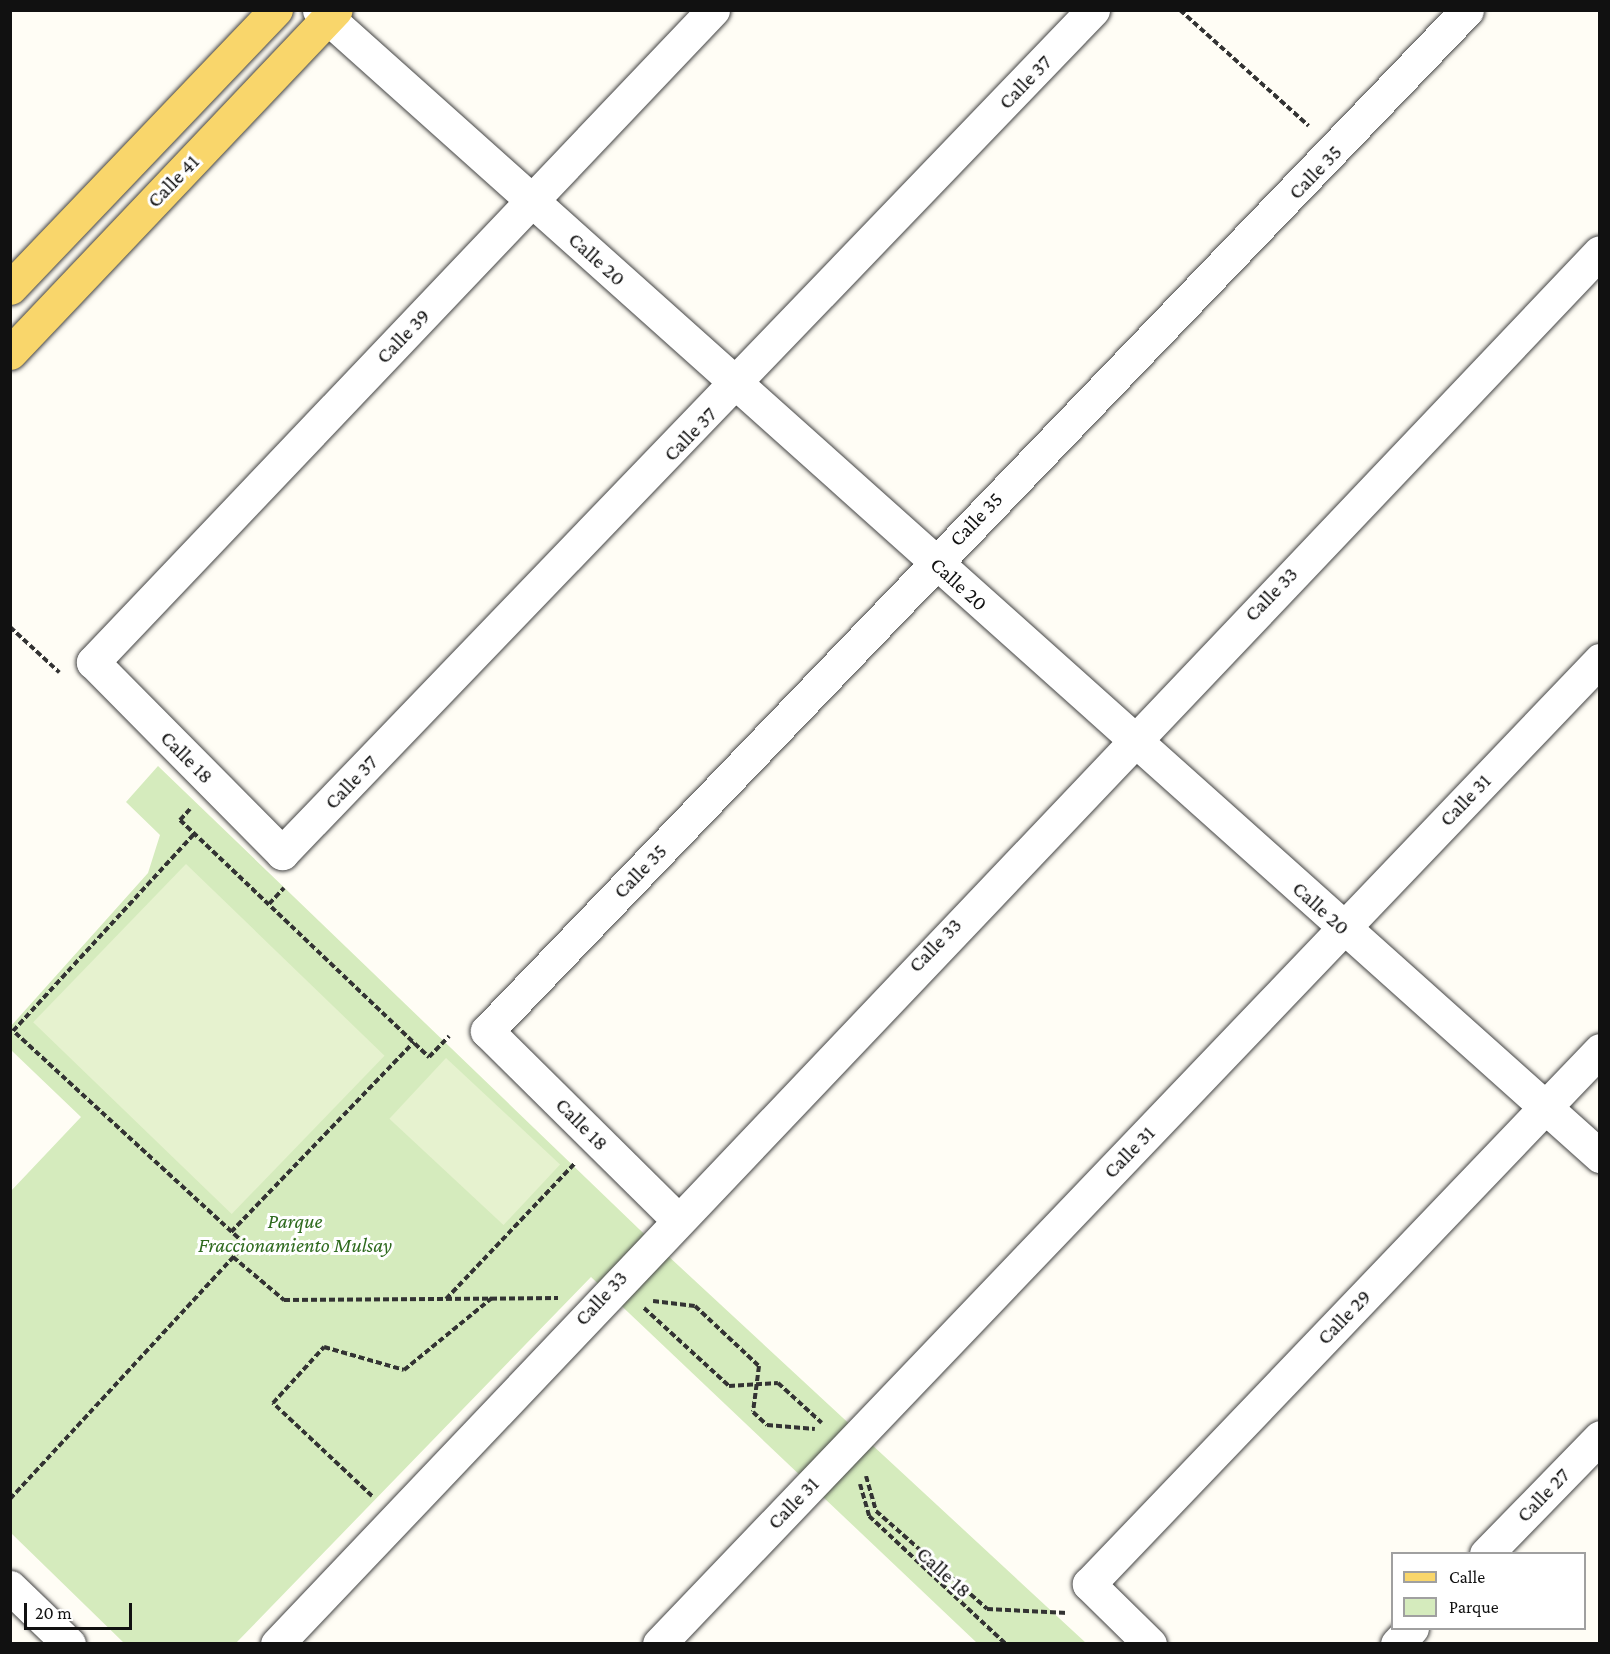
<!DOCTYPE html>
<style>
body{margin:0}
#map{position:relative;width:1610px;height:1654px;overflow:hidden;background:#fffdf5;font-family:"Crimson Pro",serif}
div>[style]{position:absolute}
.green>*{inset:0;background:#d5ebbd}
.pitch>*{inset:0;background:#e6f2cf;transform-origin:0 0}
.path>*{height:4px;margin-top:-2px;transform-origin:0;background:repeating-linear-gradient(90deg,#333 0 6px,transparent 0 9px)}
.roads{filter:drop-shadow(0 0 2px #444) drop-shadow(0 0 2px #444)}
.minor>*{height:33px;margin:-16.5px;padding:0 16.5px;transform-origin:16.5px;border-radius:16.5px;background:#fff}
.major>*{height:33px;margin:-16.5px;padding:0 16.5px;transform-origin:16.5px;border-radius:16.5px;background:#f9d66b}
span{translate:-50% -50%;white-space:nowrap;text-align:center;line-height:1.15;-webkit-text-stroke:6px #fff;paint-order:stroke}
.street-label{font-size:21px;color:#111}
.park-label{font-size:21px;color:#2f6b1f;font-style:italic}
.frame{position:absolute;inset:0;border:12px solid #111;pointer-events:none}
.legend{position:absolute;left:1391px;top:1552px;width:195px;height:78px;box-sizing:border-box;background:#fff;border:2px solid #a0a0a0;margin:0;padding:8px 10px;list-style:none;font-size:18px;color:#111}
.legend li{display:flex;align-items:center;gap:12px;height:30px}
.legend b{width:30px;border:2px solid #a0a0a0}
.scale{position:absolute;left:24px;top:1603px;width:108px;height:27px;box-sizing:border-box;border:3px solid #111;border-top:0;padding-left:8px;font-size:18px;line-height:21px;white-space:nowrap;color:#111;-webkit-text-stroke:4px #fff;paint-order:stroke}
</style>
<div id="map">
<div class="green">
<div style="clip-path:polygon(158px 766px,639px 1229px,1086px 1643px,977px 1643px,591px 1277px,236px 1643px,124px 1643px,11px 1533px,10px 1192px,81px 1117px,11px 1050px,11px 1026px,148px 873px,160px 835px,126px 802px)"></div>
</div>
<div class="pitch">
<div style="left:186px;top:864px;width:276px;height:220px;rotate:44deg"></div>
<div style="left:446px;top:1058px;width:156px;height:83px;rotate:43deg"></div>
</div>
<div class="path">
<div style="left:1180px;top:10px;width:173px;rotate:42deg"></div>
<div style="left:10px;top:627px;width:67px;rotate:42.6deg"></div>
<div style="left:190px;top:809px;width:15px;rotate:132deg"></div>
<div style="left:180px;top:820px;width:344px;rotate:43.6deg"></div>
<div style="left:429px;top:1057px;width:29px;rotate:-46deg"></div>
<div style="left:269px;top:904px;width:22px;rotate:-47deg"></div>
<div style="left:231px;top:1232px;width:264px;rotate:-46.1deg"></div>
<div style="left:233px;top:1257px;width:67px;rotate:40.1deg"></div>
<div style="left:284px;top:1300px;width:274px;rotate:-0.4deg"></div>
<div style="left:446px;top:1299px;width:186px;rotate:-46.5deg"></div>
<div style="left:653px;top:1301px;width:42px;rotate:6.8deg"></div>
<div style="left:695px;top:1306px;width:88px;rotate:43.2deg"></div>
<div style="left:759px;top:1366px;width:46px;rotate:97.4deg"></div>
<div style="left:753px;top:1412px;width:19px;rotate:43deg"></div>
<div style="left:767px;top:1425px;width:48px;rotate:4.8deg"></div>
<div style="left:644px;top:1308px;width:115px;rotate:42.5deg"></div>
<div style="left:729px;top:1386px;width:49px;rotate:-3.5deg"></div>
<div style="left:778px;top:1383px;width:59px;rotate:42.3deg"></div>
<div style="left:866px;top:1476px;width:36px;rotate:74deg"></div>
<div style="left:876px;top:1511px;width:148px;rotate:41.4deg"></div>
<div style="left:987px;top:1609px;width:81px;rotate:2.8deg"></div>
<div style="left:860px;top:1484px;width:33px;rotate:74deg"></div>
<div style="left:869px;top:1516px;width:187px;rotate:43.1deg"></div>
<div style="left:372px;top:1496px;width:136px;rotate:-136.8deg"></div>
<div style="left:273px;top:1403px;width:76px;rotate:-47.7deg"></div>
<div style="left:324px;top:1347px;width:83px;rotate:16deg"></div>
<div style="left:404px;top:1370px;width:114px;rotate:-39.3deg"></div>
<div style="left:10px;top:1499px;width:347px;rotate:-47.3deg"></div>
<div style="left:245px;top:1244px;width:315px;rotate:-137.4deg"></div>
<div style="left:13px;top:1031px;width:268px;rotate:-47.4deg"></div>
</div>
<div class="roads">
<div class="minor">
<div style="left:319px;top:10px;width:1719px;rotate:41.82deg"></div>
<div style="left:713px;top:10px;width:900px;rotate:133.56deg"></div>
<div style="left:93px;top:662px;width:269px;rotate:45.3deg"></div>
<div style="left:282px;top:853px;width:1170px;rotate:-46.11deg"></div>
<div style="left:676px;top:1218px;width:266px;rotate:-135.3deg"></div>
<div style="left:487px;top:1031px;width:1415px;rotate:-46.17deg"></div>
<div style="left:1486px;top:1554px;width:163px;rotate:-45.7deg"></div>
<div style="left:10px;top:1587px;width:82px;rotate:44deg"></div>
<div style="left:277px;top:1644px;width:1920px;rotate:-46.46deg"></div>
<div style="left:659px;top:1644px;width:1362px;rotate:-46.28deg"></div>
<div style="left:1150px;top:1644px;width:86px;rotate:-135.5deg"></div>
<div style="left:1089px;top:1584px;width:739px;rotate:-46.26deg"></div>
<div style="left:1397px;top:1644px;width:22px;rotate:-47deg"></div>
</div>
<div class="major">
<div style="left:10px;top:288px;width:385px;rotate:-46.3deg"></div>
<div style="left:10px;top:353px;width:473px;rotate:-46.5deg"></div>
</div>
</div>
<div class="street-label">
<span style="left:1025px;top:82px;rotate:-46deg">Calle 37</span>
<span style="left:1315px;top:172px;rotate:-46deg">Calle 35</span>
<span style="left:173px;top:181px;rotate:-46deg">Calle 41</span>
<span style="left:597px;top:259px;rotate:42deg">Calle 20</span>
<span style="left:403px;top:336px;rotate:-46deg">Calle 39</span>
<span style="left:690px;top:434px;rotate:-46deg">Calle 37</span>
<span style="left:976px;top:519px;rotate:-46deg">Calle 35</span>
<span style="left:959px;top:584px;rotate:42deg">Calle 20</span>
<span style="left:1271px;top:594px;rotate:-46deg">Calle 33</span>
<span style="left:187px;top:757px;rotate:45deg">Calle 18</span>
<span style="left:351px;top:782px;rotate:-46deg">Calle 37</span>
<span style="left:1465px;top:800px;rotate:-46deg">Calle 31</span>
<span style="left:640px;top:871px;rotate:-46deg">Calle 35</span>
<span style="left:1321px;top:908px;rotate:42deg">Calle 20</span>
<span style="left:935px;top:945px;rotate:-46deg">Calle 33</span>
<span style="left:582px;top:1124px;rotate:45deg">Calle 18</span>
<span style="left:1129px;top:1152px;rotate:-46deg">Calle 31</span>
<span style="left:601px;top:1298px;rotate:-47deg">Calle 33</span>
<span style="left:1344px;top:1317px;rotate:-46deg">Calle 29</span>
<span style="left:1543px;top:1495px;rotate:-46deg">Calle 27</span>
<span style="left:793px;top:1503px;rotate:-46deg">Calle 31</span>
<span style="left:944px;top:1572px;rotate:42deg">Calle 18</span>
</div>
<div class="park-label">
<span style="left:295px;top:1233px">Parque<br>Fraccionamiento Mulsay</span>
</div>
<div class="frame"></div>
<ul class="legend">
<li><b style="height:8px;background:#f9d66b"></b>Calle</li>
<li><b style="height:16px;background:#d5ebbd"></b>Parque</li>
</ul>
<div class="scale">20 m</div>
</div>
